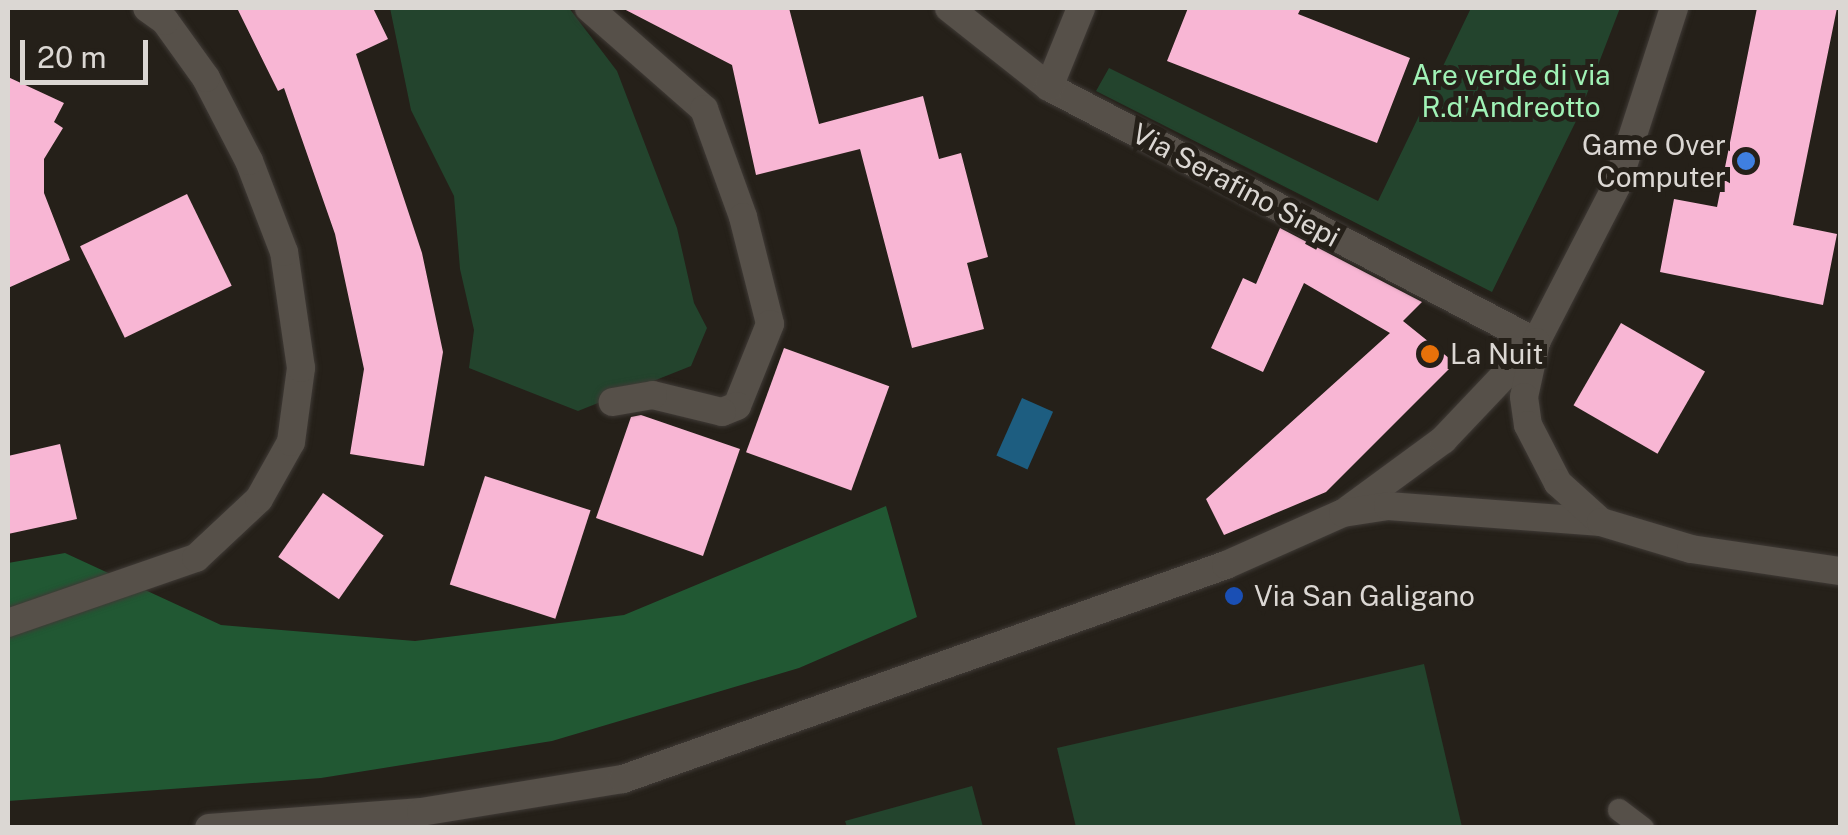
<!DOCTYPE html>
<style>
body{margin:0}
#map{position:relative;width:1848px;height:835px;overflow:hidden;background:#252019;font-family:"Public Sans",sans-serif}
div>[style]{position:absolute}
.green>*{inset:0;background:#23442d}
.forest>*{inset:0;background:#215833}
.water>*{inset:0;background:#1d5d80;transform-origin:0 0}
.building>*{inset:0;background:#f8b6d4;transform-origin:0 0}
.roads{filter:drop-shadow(0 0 2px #3f3a36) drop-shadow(0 0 2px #3f3a36)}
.service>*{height:22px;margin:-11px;padding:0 11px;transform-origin:11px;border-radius:11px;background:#565049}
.minor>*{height:28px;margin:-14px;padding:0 14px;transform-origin:14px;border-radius:14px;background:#565049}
.tertiary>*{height:28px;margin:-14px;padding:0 14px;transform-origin:14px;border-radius:14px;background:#565049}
.secondary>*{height:28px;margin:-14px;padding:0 14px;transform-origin:14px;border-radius:14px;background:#565049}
.dots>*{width:28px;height:28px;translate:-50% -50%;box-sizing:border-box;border:5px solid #252019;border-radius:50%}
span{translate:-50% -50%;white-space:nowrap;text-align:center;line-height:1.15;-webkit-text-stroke:10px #252019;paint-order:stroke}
.park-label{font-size:28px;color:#a0f2b6}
.poi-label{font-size:28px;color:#dbd7d3}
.right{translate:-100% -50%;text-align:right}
.left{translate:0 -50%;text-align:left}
.street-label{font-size:28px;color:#dbd7d3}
.frame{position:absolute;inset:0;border:10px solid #dbd7d3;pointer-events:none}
.scale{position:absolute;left:20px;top:40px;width:128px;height:45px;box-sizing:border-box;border:5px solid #dbd7d3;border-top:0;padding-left:12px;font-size:30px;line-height:35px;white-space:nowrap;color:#dbd7d3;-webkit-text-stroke:8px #252019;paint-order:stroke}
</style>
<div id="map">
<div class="green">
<div style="clip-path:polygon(390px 8px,569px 8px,617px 71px,677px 228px,694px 303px,707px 328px,691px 366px,578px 411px,469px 368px,474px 330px,460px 269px,454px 196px,411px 110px)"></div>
<div style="clip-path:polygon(1471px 8px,1620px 8px,1578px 117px,1492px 292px,1096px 91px,1109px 68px,1378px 201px)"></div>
<div style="clip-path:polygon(1424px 664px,1462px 827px,1076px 827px,1057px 748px)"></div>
<div style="clip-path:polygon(972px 786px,983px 827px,847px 827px,845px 821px)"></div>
</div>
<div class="forest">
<div style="clip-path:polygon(886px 506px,917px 617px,799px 668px,552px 741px,321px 778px,8px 801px,8px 563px,65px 553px,221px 625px,415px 641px,624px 615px)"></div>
</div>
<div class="water">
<div style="left:1022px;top:398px;width:34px;height:63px;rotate:24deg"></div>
</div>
<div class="building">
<div style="clip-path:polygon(237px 8px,373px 8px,388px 39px,356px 54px,422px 253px,443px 352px,424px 466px,350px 454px,364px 369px,335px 234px,284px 88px,278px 91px)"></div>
<div style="clip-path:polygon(622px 8px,789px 8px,819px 124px,923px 96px,939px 159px,961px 153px,988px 257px,967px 263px,984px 329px,912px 348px,860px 149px,756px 175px,732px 65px)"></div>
<div style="clip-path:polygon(1188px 8px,1301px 8px,1298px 14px,1410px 58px,1377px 143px,1167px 61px)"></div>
<div style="clip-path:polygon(1757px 8px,1837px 8px,1793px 225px,1837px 234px,1823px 305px,1660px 272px,1674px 199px,1717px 207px)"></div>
<div style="clip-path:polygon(8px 77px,64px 103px,54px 122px,63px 128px,44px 159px,44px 193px,70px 260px,8px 288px)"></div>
<div style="left:187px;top:194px;width:102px;height:119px;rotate:64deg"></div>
<div style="clip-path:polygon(1280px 228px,1422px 302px,1403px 321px,1455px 363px,1326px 492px,1224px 535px,1206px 499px,1390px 333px,1304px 283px,1263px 372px,1211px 348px,1243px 278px,1256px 284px)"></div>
<div style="left:1621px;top:323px;width:97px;height:95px;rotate:30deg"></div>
<div style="left:784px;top:348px;width:112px;height:111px;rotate:20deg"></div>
<div style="clip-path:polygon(641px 415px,740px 449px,703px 556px,596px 518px,631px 417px)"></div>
<div style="clip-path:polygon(60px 444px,77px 519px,8px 534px,8px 456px)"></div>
<div style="left:485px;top:476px;width:111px;height:114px;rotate:18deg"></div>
<div style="left:323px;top:493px;width:74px;height:78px;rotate:35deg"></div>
</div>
<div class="roads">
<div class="service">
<div style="left:1619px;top:810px;width:30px;rotate:37deg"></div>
</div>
<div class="minor">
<div style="left:589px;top:8px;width:153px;rotate:41.3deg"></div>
<div style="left:704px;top:109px;width:115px;rotate:70.1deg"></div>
<div style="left:743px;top:217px;width:110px;rotate:75.8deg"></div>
<div style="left:770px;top:324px;width:88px;rotate:111.9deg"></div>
<div style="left:737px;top:406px;width:16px;rotate:158deg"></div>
<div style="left:722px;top:412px;width:71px;rotate:-166.2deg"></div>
<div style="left:653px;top:395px;width:41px;rotate:170.1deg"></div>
<div style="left:949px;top:8px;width:127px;rotate:38.3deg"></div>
<div style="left:1049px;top:87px;width:550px;rotate:27.64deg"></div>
<div style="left:1049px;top:87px;width:85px;rotate:-67.9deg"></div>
</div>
<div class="tertiary">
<div style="left:1349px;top:509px;width:117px;rotate:-36.3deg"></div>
<div style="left:1443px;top:440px;width:135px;rotate:-46.5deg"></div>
<div style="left:8px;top:623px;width:199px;rotate:-19.1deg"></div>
<div style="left:196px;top:558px;width:86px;rotate:-43.1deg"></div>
<div style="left:259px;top:499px;width:65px;rotate:-60.7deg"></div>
<div style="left:291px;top:442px;width:75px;rotate:-82.3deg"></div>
<div style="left:301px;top:368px;width:117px;rotate:-98.3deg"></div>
<div style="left:284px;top:252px;width:97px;rotate:-111deg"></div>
<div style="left:249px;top:161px;width:93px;rotate:-117.4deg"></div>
<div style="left:206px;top:78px;width:70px;rotate:-125.7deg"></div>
<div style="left:165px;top:21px;width:22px;rotate:-144deg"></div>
<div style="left:209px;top:828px;width:213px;rotate:-4.3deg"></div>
<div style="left:421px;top:812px;width:205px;rotate:-9.3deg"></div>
<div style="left:623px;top:779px;width:640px;rotate:-19.54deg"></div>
<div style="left:1226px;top:565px;width:128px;rotate:-24deg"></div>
<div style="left:1343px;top:513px;width:46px;rotate:-8.8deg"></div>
<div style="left:1388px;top:506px;width:214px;rotate:4.3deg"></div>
</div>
<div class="secondary">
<div style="left:1674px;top:8px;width:186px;rotate:107.9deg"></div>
<div style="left:1617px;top:185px;width:177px;rotate:117.3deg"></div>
<div style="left:1536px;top:342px;width:56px;rotate:102.3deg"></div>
<div style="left:1524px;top:397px;width:28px;rotate:82deg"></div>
<div style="left:1528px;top:425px;width:65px;rotate:62.7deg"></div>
<div style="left:1558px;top:483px;width:58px;rotate:42.2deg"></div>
<div style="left:1601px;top:522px;width:94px;rotate:16.7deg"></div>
<div style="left:1691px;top:549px;width:151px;rotate:8.4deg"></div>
</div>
</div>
<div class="dots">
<div style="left:1746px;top:161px;background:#3f7fe0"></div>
<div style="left:1430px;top:354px;background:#e8710a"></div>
<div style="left:1234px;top:596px;background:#1a4fb4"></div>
</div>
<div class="park-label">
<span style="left:1511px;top:91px">Are verde di via<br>R.d'Andreotto</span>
</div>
<div class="poi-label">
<span class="right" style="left:1726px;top:161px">Game Over<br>Computer</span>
<span class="left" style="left:1450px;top:354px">La Nuit</span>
<span class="left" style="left:1254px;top:596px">Via San Galigano</span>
</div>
<div class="street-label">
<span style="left:1236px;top:185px;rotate:28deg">Via Serafino Siepi</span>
</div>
<div class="frame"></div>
<div class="scale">20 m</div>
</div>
